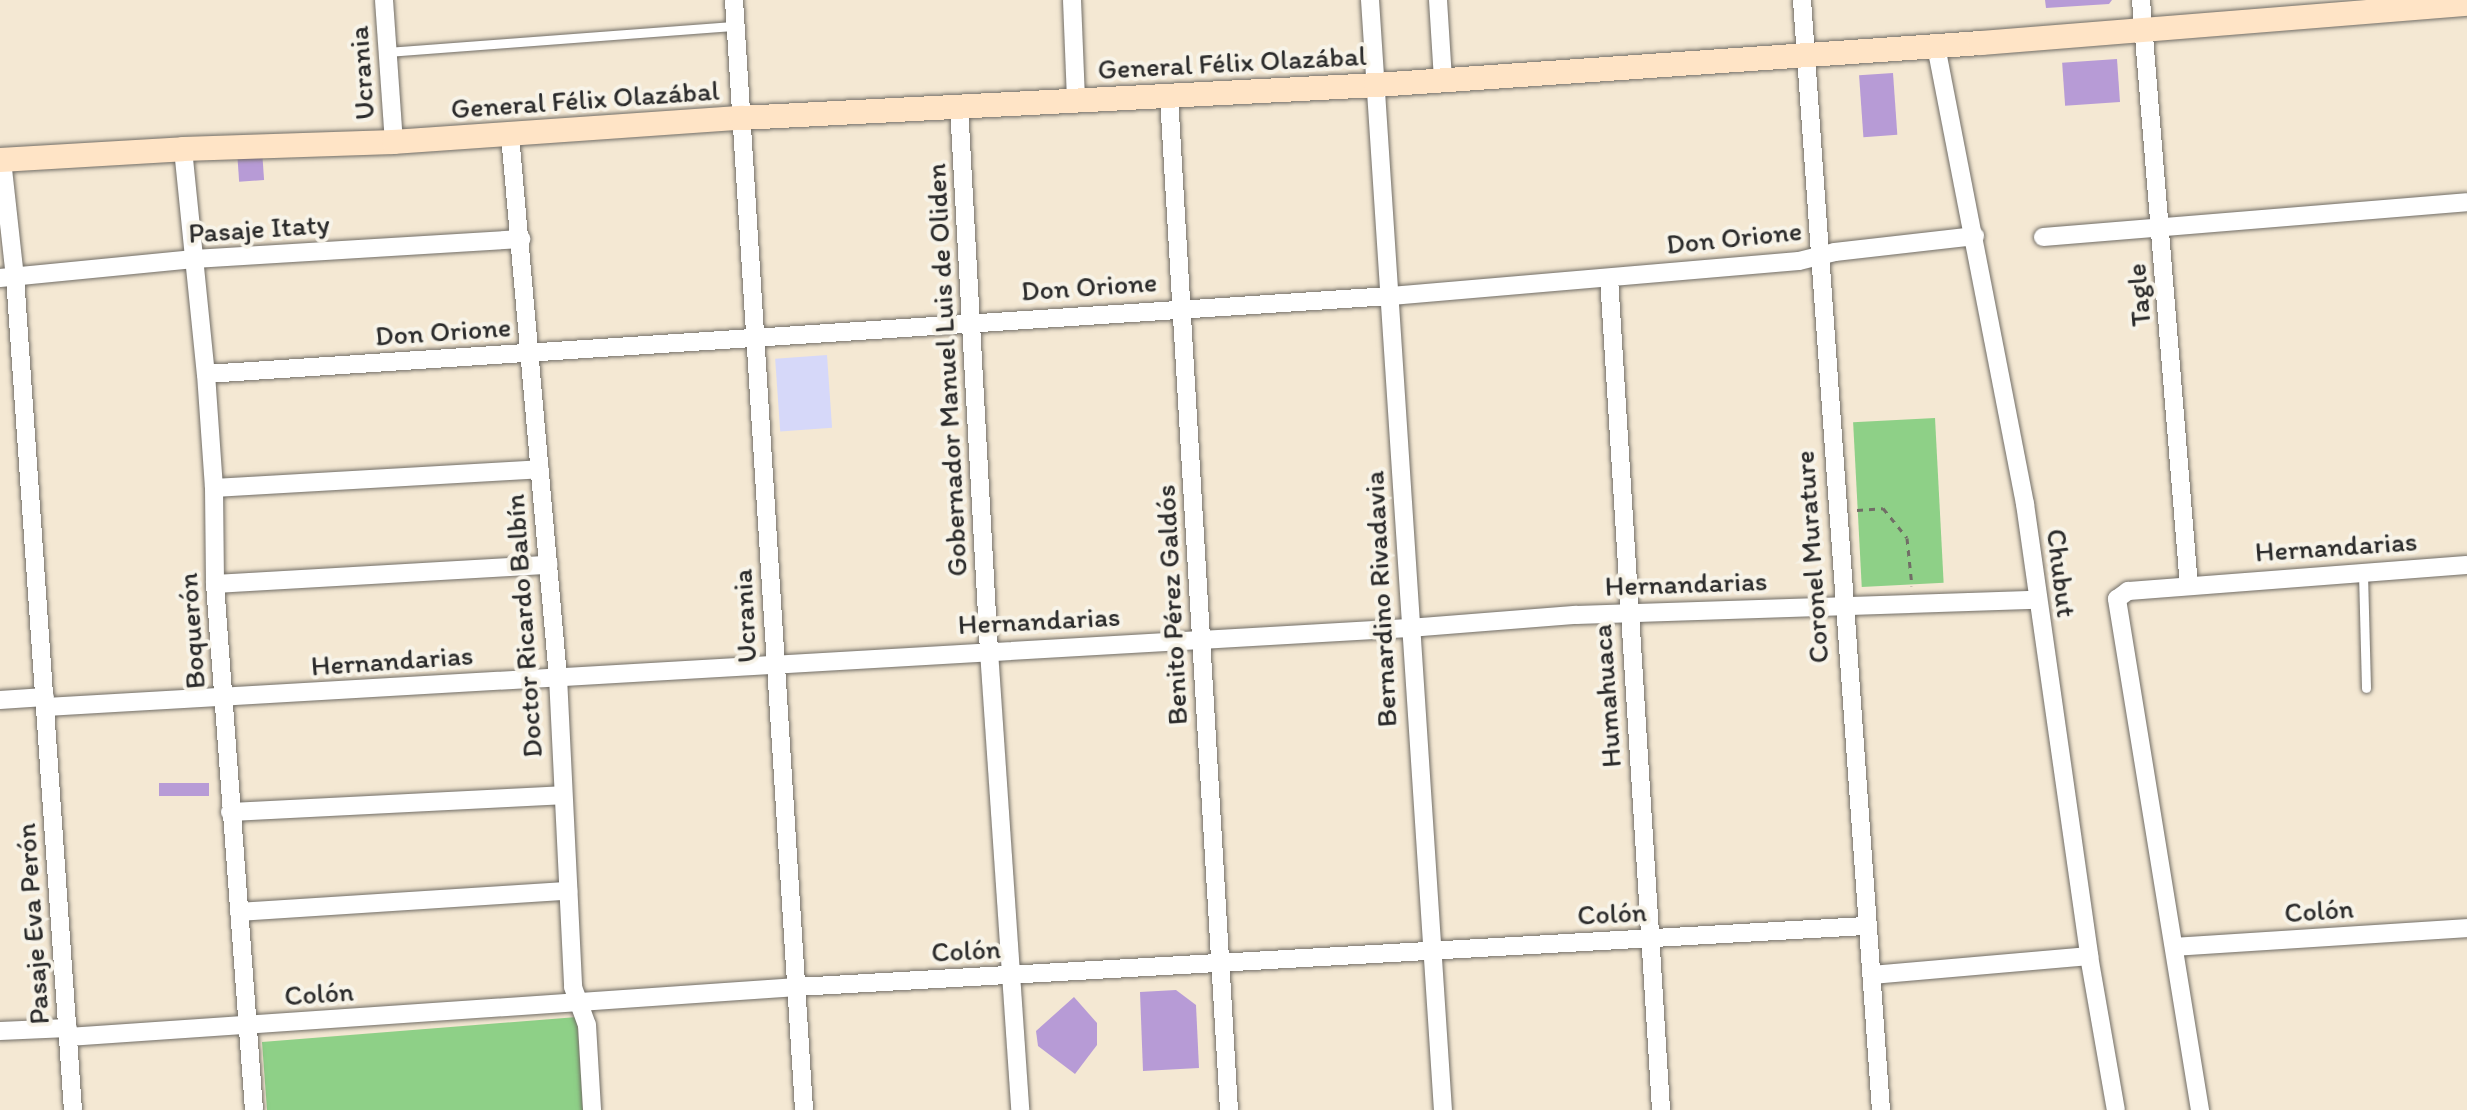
<!DOCTYPE html>
<meta charset="utf-8">
<style>
body{margin:0}
#map{position:relative;width:2467px;height:1110px;overflow:hidden;background:#f4e8d3;font-family:Itim,sans-serif}
div>[style]{position:absolute}
.built>*{inset:0;background:#d6d8f9;transform-origin:0 0}
.green>*{inset:0;background:#8ed087;transform-origin:0 0}
.building>*{inset:0;background:#b79bd6;transform-origin:0 0}
.path>*{height:3px;margin-top:-1.5px;transform-origin:0;background:repeating-linear-gradient(90deg,#716d66 0 6px,transparent 0 12px)}
.roads{filter:drop-shadow(0 0 2px #716d66) drop-shadow(0 0 2px #716d66)}
.lane>*{height:9px;margin:-4.5px;padding:0 4.5px;transform-origin:4.5px;border-radius:4.5px;background:#fff}
.street>*{height:18px;margin:-9px;padding:0 9px;transform-origin:9px;border-radius:9px;background:#fff}
.secondary>*{height:24px;margin:-12px;padding:0 12px;transform-origin:12px;border-radius:12px;background:#ffe4c6}
span{translate:-50% -50%;white-space:nowrap;text-align:center;line-height:1.15;-webkit-text-stroke:8px #f7f3e8;paint-order:stroke}
.street-label{font-size:28px;color:#2b2b2b}
</style>
<div id="map">
<div class="built">
<div style="left:827px;top:355px;width:73px;height:52px;rotate:86deg"></div>
</div>
<div class="green">
<div style="left:1935px;top:418px;width:165px;height:82px;rotate:87deg"></div>
<div style="clip-path:polygon(577px 1017px,583px 1110px,267px 1110px,262px 1042px)"></div>
</div>
<div class="building">
<div style="clip-path:polygon(2045px 0,2112px 0,2109px 4px,2046px 8px)"></div>
<div style="left:2117px;top:59px;width:43px;height:55px;rotate:86deg"></div>
<div style="left:1893px;top:73px;width:62px;height:34px;rotate:86deg"></div>
<div style="left:262px;top:150px;width:30px;height:25px;rotate:86deg"></div>
<div style="left:209px;top:783px;width:13px;height:50px;rotate:90deg"></div>
<div style="clip-path:polygon(1176px 990px,1196px 1005px,1199px 1068px,1143px 1071px,1140px 992px)"></div>
<div style="clip-path:polygon(1074px 997px,1097px 1023px,1097px 1045px,1075px 1074px,1038px 1046px,1036px 1031px)"></div>
</div>
<div class="path">
<div style="left:1857px;top:510px;width:26px;rotate:-4deg"></div>
<div style="left:1883px;top:508px;width:38px;rotate:51deg"></div>
<div style="left:1907px;top:538px;width:48px;rotate:84.1deg"></div>
</div>
<div class="roads">
<div class="lane">
<div style="left:388px;top:52px;width:348px;rotate:-4.3deg"></div>
<div style="left:2363px;top:573px;width:115px;rotate:88.5deg"></div>
</div>
<div class="street">
<div style="left:384px;top:0;width:142px;rotate:86deg"></div>
<div style="left:734px;top:0;width:1112px;rotate:86.39deg"></div>
<div style="left:1072px;top:0;width:101px;rotate:87.7deg"></div>
<div style="left:1370px;top:0;width:1112px;rotate:86.24deg"></div>
<div style="left:1438px;top:0;width:80px;rotate:86.4deg"></div>
<div style="left:1802px;top:0;width:1113px;rotate:85.93deg"></div>
<div style="left:2141px;top:0;width:588px;rotate:85.32deg"></div>
<div style="left:1936px;top:46px;width:467px;rotate:79deg"></div>
<div style="left:2025px;top:504px;width:457px;rotate:81.9deg"></div>
<div style="left:2089px;top:956px;width:156px;rotate:80.1deg"></div>
<div style="left:1169px;top:97px;width:1015px;rotate:86.61deg"></div>
<div style="left:959px;top:106px;width:546px;rotate:86.85deg"></div>
<div style="left:989px;top:651px;width:460px;rotate:86.1deg"></div>
<div style="left:510px;top:135px;width:544px;rotate:84.94deg"></div>
<div style="left:558px;top:677px;width:310px;rotate:87.2deg"></div>
<div style="left:573px;top:987px;width:40px;rotate:69.8deg"></div>
<div style="left:587px;top:1025px;width:85px;rotate:86.6deg"></div>
<div style="left:183px;top:149px;width:226px;rotate:84.2deg"></div>
<div style="left:206px;top:374px;width:114px;rotate:86deg"></div>
<div style="left:214px;top:488px;width:96px;rotate:89.4deg"></div>
<div style="left:215px;top:584px;width:527px;rotate:85.76deg"></div>
<div style="left:2px;top:160px;width:118px;rotate:83.7deg"></div>
<div style="left:15px;top:277px;width:835px;rotate:86.02deg"></div>
<div style="left:2043px;top:237px;width:425px;rotate:-4.7deg"></div>
<div style="left:0;top:278px;width:195px;rotate:-5.6deg"></div>
<div style="left:194px;top:259px;width:328px;rotate:-3.5deg"></div>
<div style="left:1609px;top:278px;width:834px;rotate:86.42deg"></div>
<div style="left:206px;top:374px;width:1188px;rotate:-3.77deg"></div>
<div style="left:1391px;top:296px;width:409px;rotate:-4.9deg"></div>
<div style="left:1799px;top:261px;width:37px;rotate:-14deg"></div>
<div style="left:1835px;top:252px;width:141px;rotate:-6.5deg"></div>
<div style="left:214px;top:488px;width:326px;rotate:-3.3deg"></div>
<div style="left:215px;top:584px;width:334px;rotate:-3.3deg"></div>
<div style="left:0;top:700px;width:45px;rotate:-3.8deg"></div>
<div style="left:46px;top:707px;width:1365px;rotate:-3.32deg"></div>
<div style="left:1409px;top:628px;width:168px;rotate:-4.5deg"></div>
<div style="left:1576px;top:615px;width:460px;rotate:-1.9deg"></div>
<div style="left:230px;top:812px;width:333px;rotate:-2.9deg"></div>
<div style="left:239px;top:912px;width:330px;rotate:-3.7deg"></div>
<div style="left:2174px;top:947px;width:294px;rotate:-3.7deg"></div>
<div style="left:1872px;top:975px;width:218px;rotate:-5deg"></div>
<div style="left:0;top:1031px;width:68px;rotate:-2.5deg"></div>
<div style="left:68px;top:1037px;width:731px;rotate:-3.92deg"></div>
<div style="left:797px;top:987px;width:1071px;rotate:-3.27deg"></div>
<div style="left:2200px;top:1110px;width:518px;rotate:-99.23deg"></div>
<div style="left:2117px;top:599px;width:14px;rotate:-36deg"></div>
<div style="left:2128px;top:591px;width:340px;rotate:-4.4deg"></div>
</div>
<div class="secondary">
<div style="left:0;top:160px;width:183px;rotate:-3.4deg"></div>
<div style="left:183px;top:149px;width:211px;rotate:-1.9deg"></div>
<div style="left:394px;top:142px;width:348px;rotate:-4deg"></div>
<div style="left:741px;top:118px;width:636px;rotate:-2.97deg"></div>
<div style="left:1376px;top:85px;width:606px;rotate:-3.97deg"></div>
<div style="left:1981px;top:43px;width:488px;rotate:-4.6deg"></div>
</div>
</div>
<div class="street-label">
<span style="left:1232px;top:62px;rotate:-3deg">General Félix Olazábal</span>
<span style="left:361px;top:73px;rotate:-94deg">Ucrania</span>
<span style="left:585px;top:99px;rotate:-4deg">General Félix Olazábal</span>
<span style="left:259px;top:228px;rotate:-4deg">Pasaje Itaty</span>
<span style="left:1734px;top:237px;rotate:-6deg">Don Orione</span>
<span style="left:1089px;top:286px;rotate:-4deg">Don Orione</span>
<span style="left:2138px;top:295px;rotate:-95deg">Tagle</span>
<span style="left:443px;top:331px;rotate:-4deg">Don Orione</span>
<span style="left:946px;top:370px;rotate:-93deg">Gobernador Manuel Luis de Oliden</span>
<span style="left:2336px;top:546px;rotate:-4deg">Hernandarias</span>
<span style="left:1811px;top:557px;rotate:-94deg">Coronel Murature</span>
<span style="left:2062px;top:573px;rotate:83deg">Chubut</span>
<span style="left:1686px;top:583px;rotate:-2deg">Hernandarias</span>
<span style="left:1380px;top:599px;rotate:-93deg">Bernardino Rivadavia</span>
<span style="left:1171px;top:605px;rotate:-93deg">Benito Pérez Galdós</span>
<span style="left:744px;top:616px;rotate:-93deg">Ucrania</span>
<span style="left:1039px;top:620px;rotate:-3deg">Hernandarias</span>
<span style="left:523px;top:626px;rotate:-94deg">Doctor Ricardo Balbín</span>
<span style="left:191px;top:631px;rotate:-94deg">Boquerón</span>
<span style="left:392px;top:660px;rotate:-4deg">Hernandarias</span>
<span style="left:1606px;top:696px;rotate:-94deg">Humahuaca</span>
<span style="left:2319px;top:910px;rotate:-4deg">Colón</span>
<span style="left:1612px;top:913px;rotate:-3deg">Colón</span>
<span style="left:32px;top:924px;rotate:-94deg">Pasaje Eva Perón</span>
<span style="left:966px;top:950px;rotate:-3deg">Colón</span>
<span style="left:319px;top:993px;rotate:-4deg">Colón</span>
</div>
</div>
